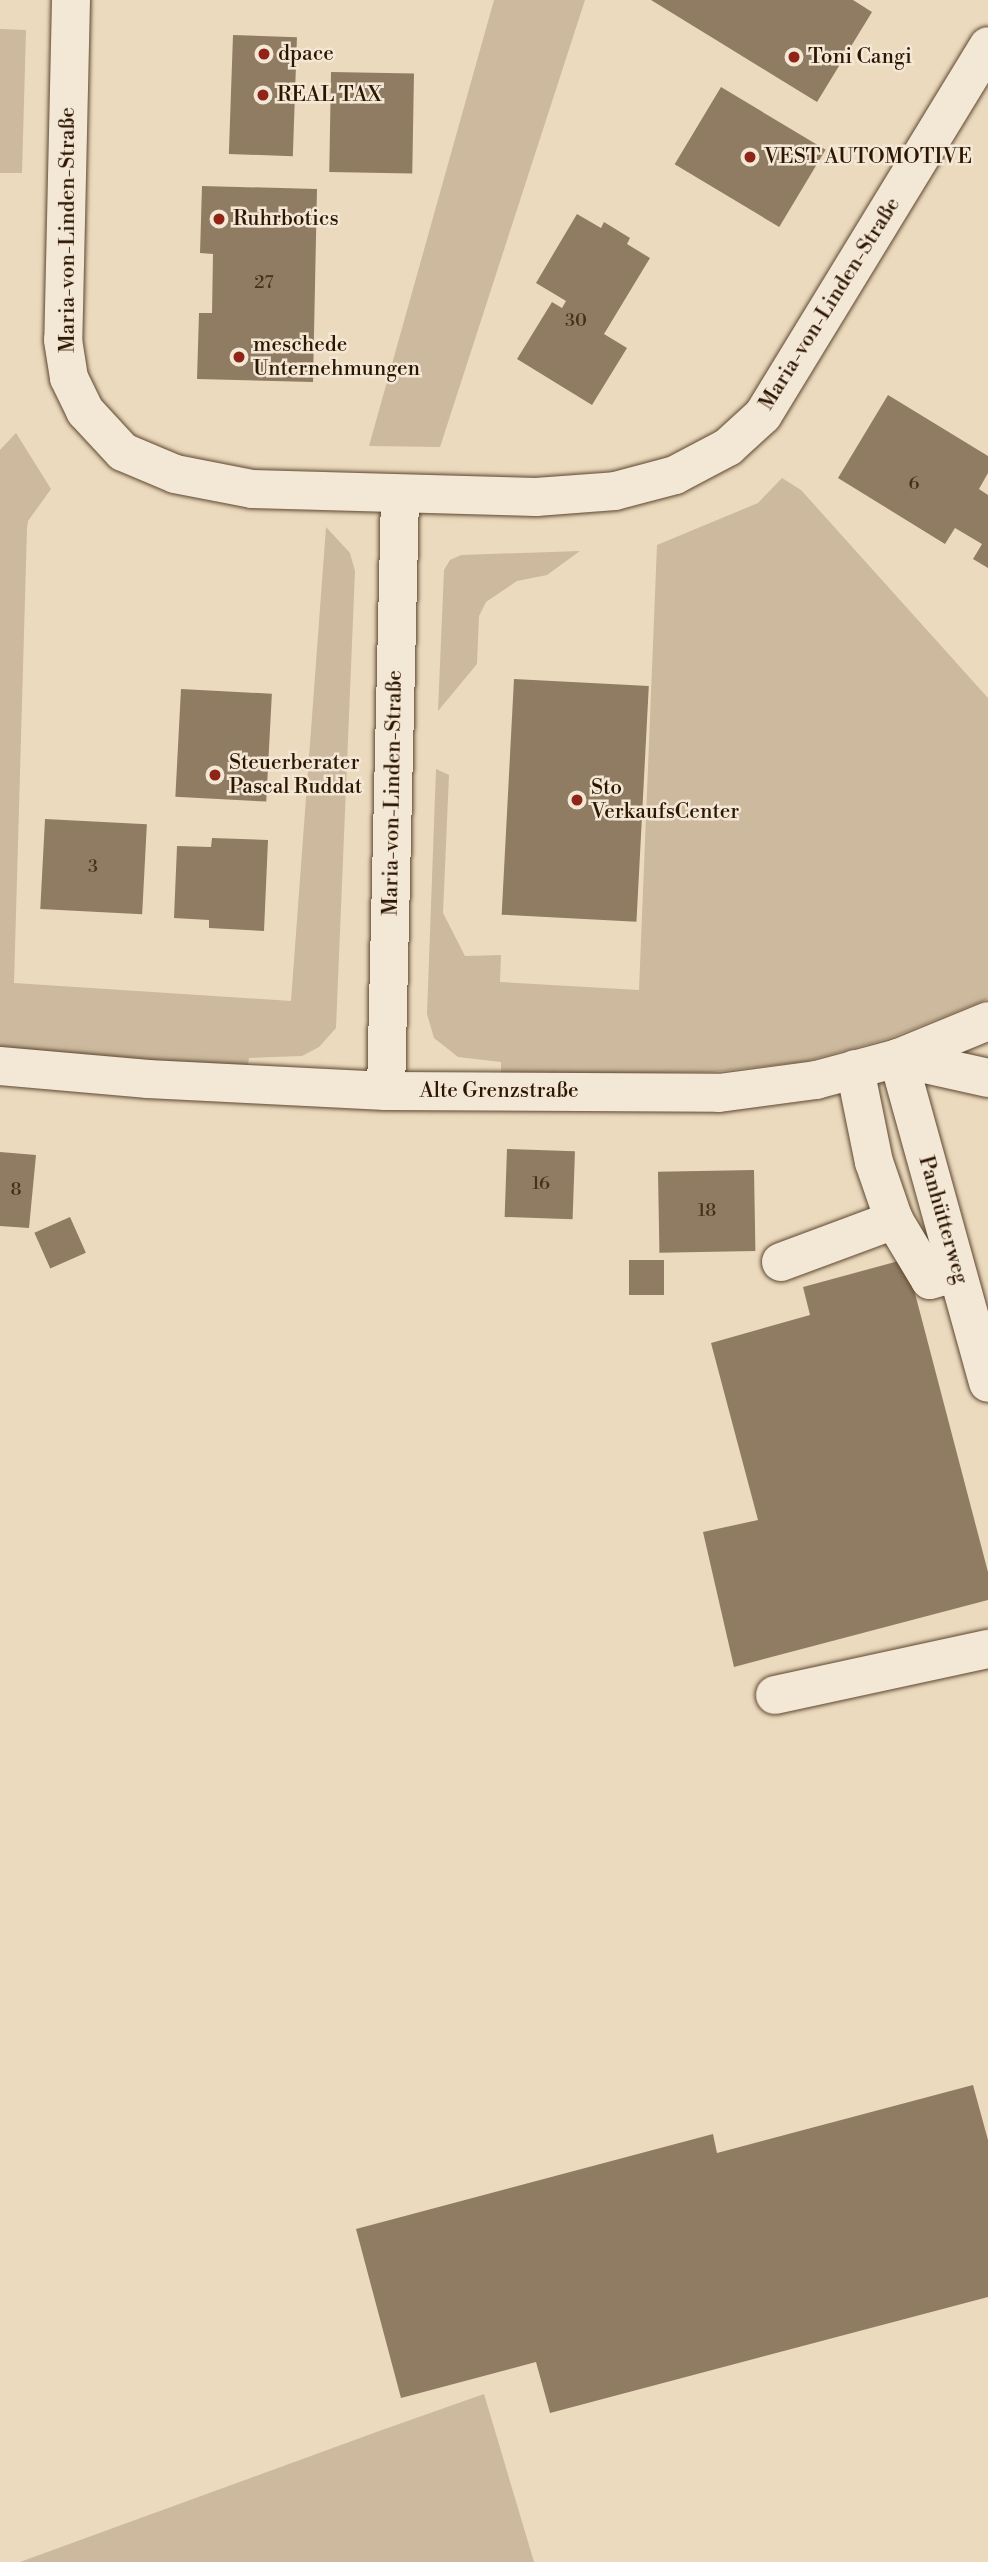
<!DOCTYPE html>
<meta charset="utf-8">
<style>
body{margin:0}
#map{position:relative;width:988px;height:2562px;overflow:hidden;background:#ecdabe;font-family:"Libre Bodoni",serif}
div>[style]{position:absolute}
.green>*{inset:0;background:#ccb99e}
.building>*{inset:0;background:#907c63;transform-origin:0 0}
.roads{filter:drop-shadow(0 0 2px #5d4730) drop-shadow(0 0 2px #5d4730)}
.minor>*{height:38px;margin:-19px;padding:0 19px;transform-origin:19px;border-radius:19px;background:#f3e7d5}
.dots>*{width:19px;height:19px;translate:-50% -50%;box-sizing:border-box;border:4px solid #f3e7d5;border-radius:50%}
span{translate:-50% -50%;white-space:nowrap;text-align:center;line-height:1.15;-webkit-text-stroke:5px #f3e7d5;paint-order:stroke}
.number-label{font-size:18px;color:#463019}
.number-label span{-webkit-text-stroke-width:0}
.poi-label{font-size:21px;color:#2d1600}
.left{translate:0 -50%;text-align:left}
.street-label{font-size:21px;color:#2d1600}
</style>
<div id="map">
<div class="green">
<div style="clip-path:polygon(494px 0,585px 0,440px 447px,369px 446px)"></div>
<div style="clip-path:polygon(0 29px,26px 30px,22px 173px,0 173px)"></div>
<div style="clip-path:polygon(16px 433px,51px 489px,28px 521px,27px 528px,14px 983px,291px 1001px,326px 527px,350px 553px,355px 571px,336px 1028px,319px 1047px,302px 1056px,249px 1058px,247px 1070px,0 1048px,0 450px)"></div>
<div style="clip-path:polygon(782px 478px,801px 490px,988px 698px,988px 999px,890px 1038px,803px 1062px,712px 1072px,501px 1075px,501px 1062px,458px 1057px,434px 1038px,427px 1014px,436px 769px,449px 775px,443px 913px,465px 956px,501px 955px,500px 982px,639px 990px,657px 545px,758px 503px)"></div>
<div style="clip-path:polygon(580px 551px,547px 575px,517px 581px,486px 602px,479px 616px,477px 664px,438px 711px,444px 570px,450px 560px,461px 555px)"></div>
<div style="clip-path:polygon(484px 2394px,534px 2562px,20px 2562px,382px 2430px)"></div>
</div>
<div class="building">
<div style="clip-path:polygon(651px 0,853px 0,872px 12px,817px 102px)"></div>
<div style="left:233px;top:35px;width:64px;height:119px;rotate:2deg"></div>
<div style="left:331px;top:72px;width:83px;height:100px;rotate:1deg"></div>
<div style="left:721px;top:87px;width:122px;height:90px;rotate:31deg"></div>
<div style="clip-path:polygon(202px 186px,317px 189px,313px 382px,197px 379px,199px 313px,212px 313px,213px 254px,200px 253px)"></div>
<div style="clip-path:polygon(577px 214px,601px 228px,604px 222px,630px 238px,627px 244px,650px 258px,604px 334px,627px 348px,592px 405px,517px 359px,552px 302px,562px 308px,566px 301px,536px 283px)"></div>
<div style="clip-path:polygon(888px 395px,988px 456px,988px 473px,979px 489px,988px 495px,988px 568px,973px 559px,982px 544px,955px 528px,945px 544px,838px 478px)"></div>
<div style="left:514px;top:679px;width:135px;height:236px;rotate:3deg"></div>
<div style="left:181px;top:689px;width:91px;height:108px;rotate:3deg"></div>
<div style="left:45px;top:819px;width:102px;height:90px;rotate:3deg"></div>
<div style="clip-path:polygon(212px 838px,268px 840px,264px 931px,209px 928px,209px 920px,174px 918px,177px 846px,211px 847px)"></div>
<div style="left:507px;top:1149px;width:68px;height:68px;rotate:2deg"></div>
<div style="clip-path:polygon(0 1152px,36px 1155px,29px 1228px,0 1226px)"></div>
<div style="left:754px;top:1170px;width:81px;height:96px;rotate:89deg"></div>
<div style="left:70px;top:1217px;width:39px;height:39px;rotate:66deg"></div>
<div style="clip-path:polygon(906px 1259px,988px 1572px,988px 1600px,734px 1667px,703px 1532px,758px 1520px,711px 1343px,810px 1315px,803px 1287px)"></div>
<div style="left:629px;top:1260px;width:35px;height:35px"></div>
<div style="clip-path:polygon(973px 2085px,988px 2140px,988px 2297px,550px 2413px,536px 2362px,401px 2398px,356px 2229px,713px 2134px,717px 2153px)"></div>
</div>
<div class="roads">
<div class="minor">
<div style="left:71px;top:0;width:340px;rotate:91.3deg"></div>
<div style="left:63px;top:340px;width:38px;rotate:81deg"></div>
<div style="left:69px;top:378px;width:37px;rotate:64deg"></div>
<div style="left:85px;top:411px;width:56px;rotate:47.2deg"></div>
<div style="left:123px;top:452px;width:56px;rotate:22.9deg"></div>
<div style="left:175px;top:474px;width:78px;rotate:11deg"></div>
<div style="left:252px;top:489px;width:284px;rotate:1.6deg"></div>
<div style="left:536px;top:497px;width:79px;rotate:-4.3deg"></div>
<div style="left:615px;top:491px;width:62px;rotate:-14.9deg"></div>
<div style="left:675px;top:475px;width:60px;rotate:-27.8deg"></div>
<div style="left:728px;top:447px;width:47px;rotate:-42.4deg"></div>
<div style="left:763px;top:415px;width:432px;rotate:-58.6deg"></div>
<div style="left:898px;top:1058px;width:337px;rotate:74.5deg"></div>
<div style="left:898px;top:1058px;width:92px;rotate:12.5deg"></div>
<div style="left:0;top:1066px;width:149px;rotate:5deg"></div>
<div style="left:148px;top:1079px;width:238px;rotate:2.9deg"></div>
<div style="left:386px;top:1091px;width:333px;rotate:0.3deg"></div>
<div style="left:719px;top:1093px;width:98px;rotate:-7.6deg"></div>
<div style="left:816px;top:1080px;width:85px;rotate:-15deg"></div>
<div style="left:898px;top:1058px;width:97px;rotate:-22.3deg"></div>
<div style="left:855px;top:1069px;width:95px;rotate:78.5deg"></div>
<div style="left:874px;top:1162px;width:61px;rotate:71deg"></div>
<div style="left:894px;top:1220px;width:70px;rotate:59deg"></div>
<div style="left:930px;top:1280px;width:28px;rotate:-15deg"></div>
<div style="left:386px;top:1091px;width:596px;rotate:-88.65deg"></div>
<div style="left:781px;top:1262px;width:121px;rotate:-20.4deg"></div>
<div style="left:775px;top:1695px;width:218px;rotate:-12.2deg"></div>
</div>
</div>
<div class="dots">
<div style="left:264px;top:54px;background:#8f2418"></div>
<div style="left:794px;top:57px;background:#8f2418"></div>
<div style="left:263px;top:95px;background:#8f2418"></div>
<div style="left:750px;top:157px;background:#8f2418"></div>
<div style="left:219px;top:219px;background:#8f2418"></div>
<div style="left:239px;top:357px;background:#8f2418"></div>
<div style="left:215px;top:775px;background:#8f2418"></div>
<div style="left:577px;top:800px;background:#8f2418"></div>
</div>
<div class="number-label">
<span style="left:264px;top:283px">27</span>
<span style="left:576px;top:321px">30</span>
<span style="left:914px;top:484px">6</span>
<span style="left:93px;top:867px">3</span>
<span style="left:541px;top:1184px">16</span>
<span style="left:16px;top:1190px">8</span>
<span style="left:707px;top:1211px">18</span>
</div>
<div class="poi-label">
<span class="left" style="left:278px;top:54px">dpace</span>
<span class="left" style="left:808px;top:57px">Toni Cangi</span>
<span class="left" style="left:277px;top:95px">REAL TAX</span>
<span class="left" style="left:764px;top:157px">VEST AUTOMOTIVE</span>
<span class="left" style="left:233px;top:219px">Ruhrbotics</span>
<span class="left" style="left:253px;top:357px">meschede<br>Unternehmungen</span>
<span class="left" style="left:229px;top:775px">Steuerberater<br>Pascal Ruddat</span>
<span class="left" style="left:591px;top:800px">Sto<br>VerkaufsCenter</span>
</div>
<div class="street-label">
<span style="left:68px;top:230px;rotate:-90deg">Maria-von-Linden-Straße</span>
<span style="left:830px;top:304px;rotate:-58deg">Maria-von-Linden-Straße</span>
<span style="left:393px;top:793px;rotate:-89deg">Maria-von-Linden-Straße</span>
<span style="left:499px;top:1091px">Alte Grenzstraße</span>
<span style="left:943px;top:1220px;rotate:74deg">Panhütterweg</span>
</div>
</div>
